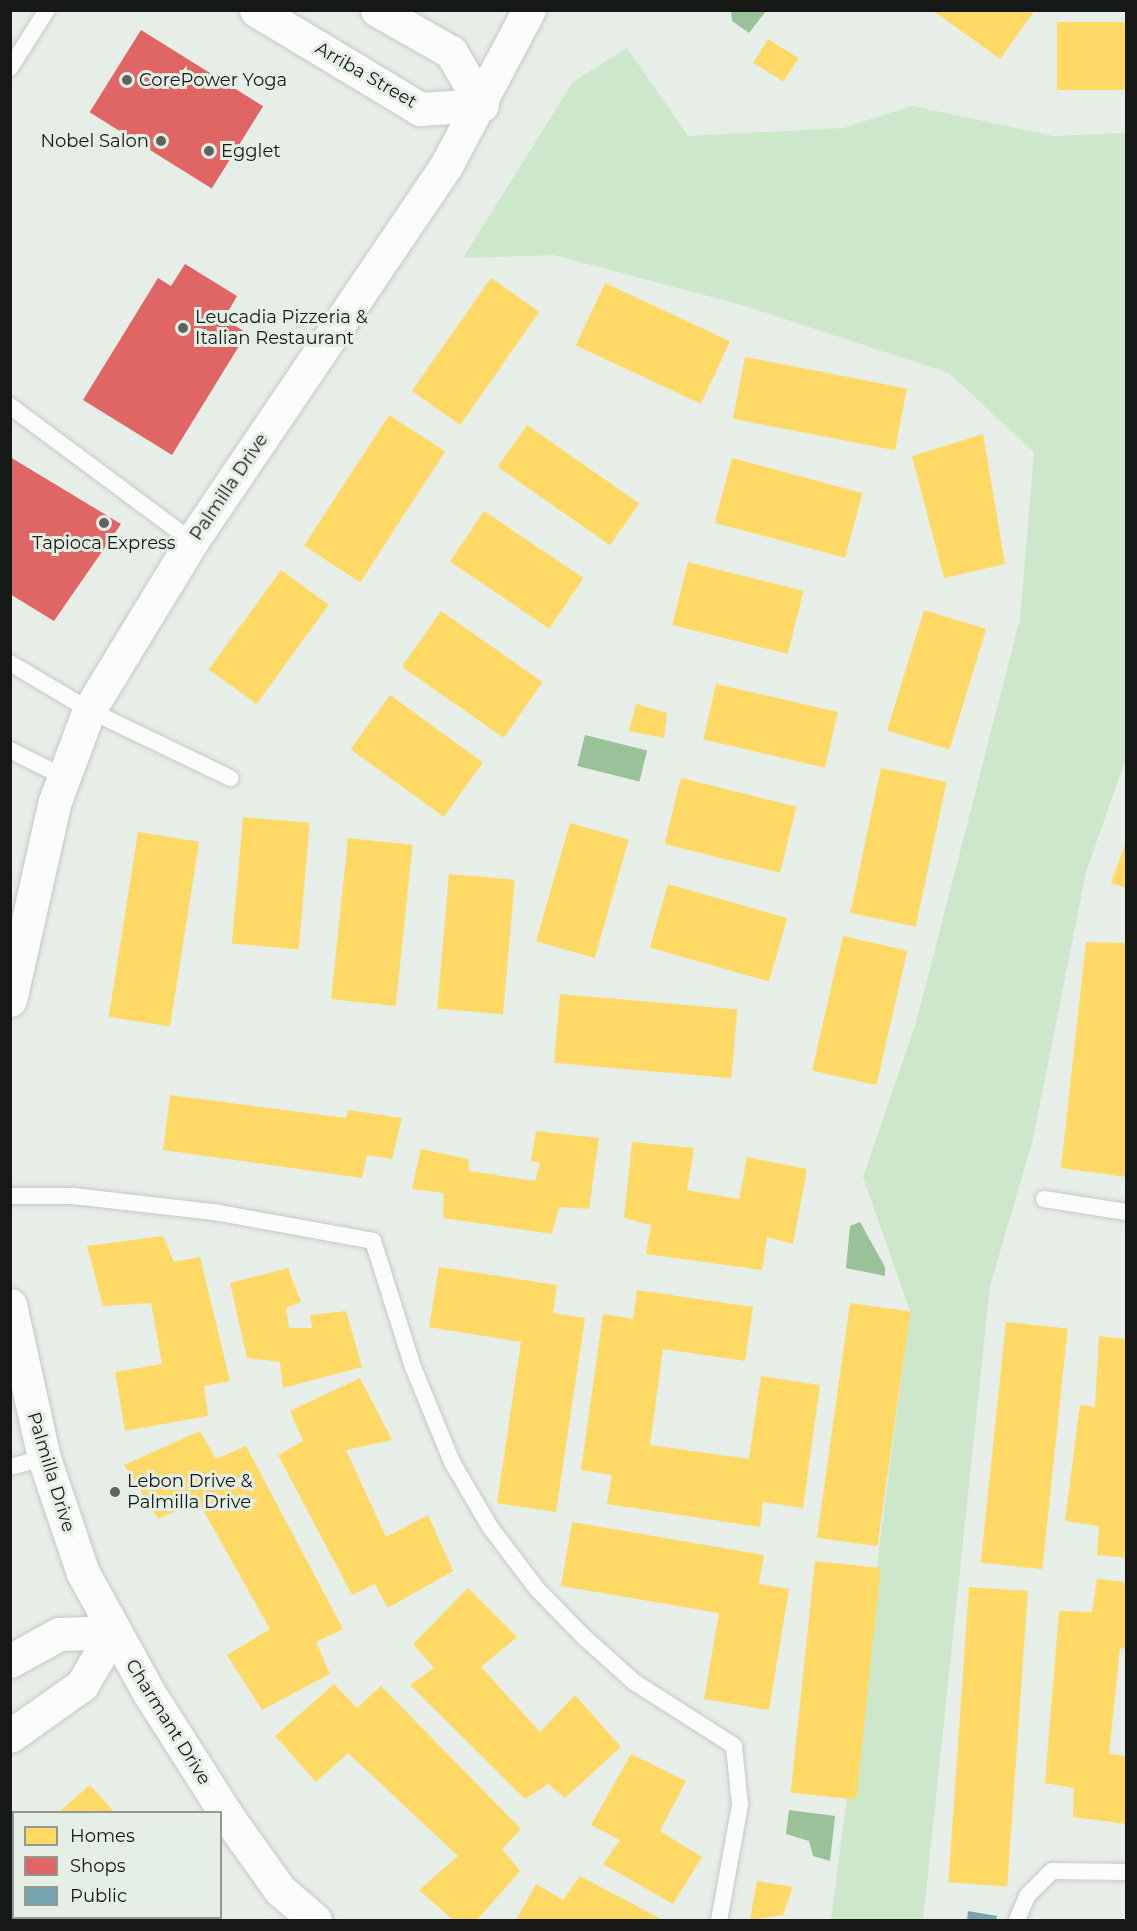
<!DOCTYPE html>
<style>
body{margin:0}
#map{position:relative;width:1137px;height:1931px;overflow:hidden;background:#e7ede7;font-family:Montserrat,sans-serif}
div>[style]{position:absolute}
.green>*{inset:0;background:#cce7ca}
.water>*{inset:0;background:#99c298;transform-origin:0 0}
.homes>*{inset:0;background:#ffd966;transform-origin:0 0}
.shops>*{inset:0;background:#e06666;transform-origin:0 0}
.public>*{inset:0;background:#76a5af}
.roads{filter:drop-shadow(0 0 2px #c5c9c5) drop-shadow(0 0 2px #c5c9c5)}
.service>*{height:16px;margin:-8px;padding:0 8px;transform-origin:8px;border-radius:8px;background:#fbfcfb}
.tertiary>*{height:33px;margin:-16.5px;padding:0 16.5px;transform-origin:16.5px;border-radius:16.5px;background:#fbfcfb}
.dots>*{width:16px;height:16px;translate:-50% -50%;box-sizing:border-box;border:3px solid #e5efe5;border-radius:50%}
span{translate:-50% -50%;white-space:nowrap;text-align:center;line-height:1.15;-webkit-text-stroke:6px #e5efe5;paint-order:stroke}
.street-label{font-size:18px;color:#151814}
.poi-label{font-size:18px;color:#151814}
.left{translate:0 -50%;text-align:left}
.right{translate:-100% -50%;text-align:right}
.frame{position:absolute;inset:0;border:12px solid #151814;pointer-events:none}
.legend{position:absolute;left:12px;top:1811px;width:210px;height:108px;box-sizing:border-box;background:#e5efe5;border:2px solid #929991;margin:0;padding:8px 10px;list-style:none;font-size:18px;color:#151814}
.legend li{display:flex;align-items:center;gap:12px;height:30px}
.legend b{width:30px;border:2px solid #929991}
</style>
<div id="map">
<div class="green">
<div style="clip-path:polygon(627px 48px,688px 136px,843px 128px,912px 106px,1054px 136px,1126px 133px,1126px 758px,1086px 872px,1033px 1139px,990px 1286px,923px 1920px,831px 1920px,910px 1311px,863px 1177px,916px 1023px,1020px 619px,1034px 452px,949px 373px,742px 305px,554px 255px,463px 258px,573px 82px)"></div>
</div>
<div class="water">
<div style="clip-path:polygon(731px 11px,766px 11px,749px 33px,732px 21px)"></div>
<div style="left:585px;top:735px;width:64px;height:32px;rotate:14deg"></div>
<div style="clip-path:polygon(860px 1222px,885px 1267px,885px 1276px,846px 1268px,850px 1226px)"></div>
<div style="clip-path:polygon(789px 1810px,835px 1816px,830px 1861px,813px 1856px,809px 1841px,786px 1834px)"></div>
</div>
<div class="homes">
<div style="clip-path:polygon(932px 10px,1035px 10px,1000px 59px)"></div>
<div style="left:1057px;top:22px;width:69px;height:68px"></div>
<div style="left:768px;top:39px;width:36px;height:28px;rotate:32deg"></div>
<div style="left:491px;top:278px;width:59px;height:138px;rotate:35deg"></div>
<div style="left:605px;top:283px;width:138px;height:69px;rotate:25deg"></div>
<div style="left:745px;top:357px;width:165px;height:63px;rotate:11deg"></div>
<div style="left:389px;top:415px;width:67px;height:156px;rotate:33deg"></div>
<div style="left:527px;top:425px;width:137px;height:51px;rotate:35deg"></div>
<div style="clip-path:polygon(983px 434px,1005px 564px,944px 578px,912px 456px)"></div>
<div style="left:732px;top:458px;width:135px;height:67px;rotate:15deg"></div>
<div style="left:484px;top:511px;width:120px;height:61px;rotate:34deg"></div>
<div style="left:688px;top:562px;width:119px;height:65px;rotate:14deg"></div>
<div style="left:281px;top:570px;width:59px;height:123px;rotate:36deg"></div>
<div style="left:924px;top:610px;width:65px;height:126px;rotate:17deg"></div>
<div style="left:441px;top:611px;width:124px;height:68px;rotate:35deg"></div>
<div style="left:716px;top:684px;width:125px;height:57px;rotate:13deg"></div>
<div style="left:390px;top:695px;width:115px;height:67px;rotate:36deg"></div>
<div style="clip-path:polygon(636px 704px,667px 713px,664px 738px,629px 731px)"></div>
<div style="left:881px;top:768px;width:67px;height:148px;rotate:12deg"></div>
<div style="left:681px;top:778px;width:119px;height:68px;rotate:14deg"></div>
<div style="left:243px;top:817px;width:67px;height:127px;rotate:5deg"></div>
<div style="left:570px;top:823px;width:61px;height:123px;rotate:16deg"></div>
<div style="left:138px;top:832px;width:62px;height:187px;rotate:9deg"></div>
<div style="left:348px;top:838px;width:65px;height:162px;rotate:6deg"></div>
<div style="clip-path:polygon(1126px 842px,1126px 888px,1111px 883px)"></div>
<div style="left:449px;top:874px;width:66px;height:135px;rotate:5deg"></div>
<div style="left:668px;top:884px;width:124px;height:66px;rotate:16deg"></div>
<div style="left:843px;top:936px;width:66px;height:138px;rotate:13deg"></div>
<div style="clip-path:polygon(1086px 942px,1126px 943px,1126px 1177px,1061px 1168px)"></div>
<div style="left:560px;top:994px;width:178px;height:69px;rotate:5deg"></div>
<div style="clip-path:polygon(170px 1095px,346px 1118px,348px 1110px,402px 1118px,392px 1159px,367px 1155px,362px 1178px,163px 1150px)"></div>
<div style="clip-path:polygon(536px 1131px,599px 1138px,589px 1209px,559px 1207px,552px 1234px,443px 1218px,444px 1193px,412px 1189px,421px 1149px,468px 1159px,469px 1171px,535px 1181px,540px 1163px,531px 1161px)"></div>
<div style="clip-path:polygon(632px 1142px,694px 1148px,687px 1190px,739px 1199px,747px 1157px,807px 1169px,793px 1244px,767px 1237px,762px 1270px,646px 1254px,651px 1225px,624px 1218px)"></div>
<div style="clip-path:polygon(163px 1236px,174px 1262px,200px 1257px,230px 1381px,204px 1386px,208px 1416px,125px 1431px,115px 1372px,162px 1364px,151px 1303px,103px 1306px,87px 1246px)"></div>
<div style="clip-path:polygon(439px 1267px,557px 1285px,553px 1313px,585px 1318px,556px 1512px,497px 1503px,521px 1342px,429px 1327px)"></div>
<div style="clip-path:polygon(288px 1268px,301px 1302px,286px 1308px,289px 1328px,312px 1328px,310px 1315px,346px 1311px,362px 1367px,283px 1388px,280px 1362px,247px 1358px,230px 1283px)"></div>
<div style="clip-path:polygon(637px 1290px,753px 1307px,745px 1361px,663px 1349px,650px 1445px,749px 1459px,761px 1376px,820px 1385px,803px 1508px,763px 1502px,760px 1527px,607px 1504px,612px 1475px,581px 1470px,603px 1314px,633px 1319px)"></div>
<div style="left:850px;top:1303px;width:61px;height:237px;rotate:8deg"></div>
<div style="left:1006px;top:1322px;width:62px;height:242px;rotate:6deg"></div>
<div style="clip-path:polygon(1099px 1336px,1126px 1339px,1126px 1558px,1097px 1555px,1099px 1526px,1065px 1521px,1080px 1405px,1095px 1407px)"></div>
<div style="clip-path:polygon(360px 1378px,392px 1440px,346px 1450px,386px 1537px,428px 1515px,453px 1571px,388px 1608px,375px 1584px,352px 1595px,278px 1455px,303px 1441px,290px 1411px)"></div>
<div style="clip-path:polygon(200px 1431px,216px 1459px,246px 1446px,343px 1629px,316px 1642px,330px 1674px,262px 1710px,227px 1655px,270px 1629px,198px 1501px,158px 1519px,124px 1465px)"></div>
<div style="clip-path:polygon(572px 1522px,764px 1555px,759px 1584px,789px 1589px,769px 1710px,704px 1699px,719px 1613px,561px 1586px)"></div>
<div style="left:815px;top:1561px;width:66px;height:233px;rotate:6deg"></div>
<div style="clip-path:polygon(1097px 1579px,1126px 1582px,1126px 1649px,1120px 1648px,1109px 1754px,1126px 1756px,1126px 1824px,1073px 1817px,1074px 1788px,1045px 1783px,1059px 1611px,1092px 1612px)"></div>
<div style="left:969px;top:1587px;width:59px;height:296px;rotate:4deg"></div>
<div style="clip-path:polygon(468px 1588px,517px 1637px,481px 1667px,540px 1732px,575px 1695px,621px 1747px,565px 1798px,548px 1784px,525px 1799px,410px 1685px,434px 1668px,413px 1644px)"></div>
<div style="clip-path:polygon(334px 1684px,357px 1708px,381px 1686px,521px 1829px,502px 1849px,520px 1871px,477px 1920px,453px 1920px,419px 1890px,458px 1856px,348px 1753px,316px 1782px,275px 1736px)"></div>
<div style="clip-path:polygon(631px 1754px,686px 1781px,660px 1831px,702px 1857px,673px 1904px,603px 1864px,620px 1840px,591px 1825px)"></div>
<div style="clip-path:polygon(90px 1785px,114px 1812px,59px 1812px)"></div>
<div style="clip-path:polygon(14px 1853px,14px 1890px,10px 1887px)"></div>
<div style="clip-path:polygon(580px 1876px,663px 1920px,516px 1920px,536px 1884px,563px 1900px)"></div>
<div style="clip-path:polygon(757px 1881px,793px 1887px,783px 1915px,750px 1920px)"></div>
</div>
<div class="shops">
<div style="left:141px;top:30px;width:144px;height:97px;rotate:32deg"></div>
<div style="clip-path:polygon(185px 264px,237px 296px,224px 319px,247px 333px,172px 455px,83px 400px,158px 278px,171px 286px)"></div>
<div style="clip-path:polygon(10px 457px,121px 524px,54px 621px,10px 594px)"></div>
</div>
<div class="public">
<div style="clip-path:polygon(968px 1911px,997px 1916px,996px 1920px,967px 1920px)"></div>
</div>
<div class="roads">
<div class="service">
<div style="left:10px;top:68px;width:69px;rotate:-57.5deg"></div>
<div style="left:10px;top:406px;width:227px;rotate:36.6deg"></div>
<div style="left:10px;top:663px;width:92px;rotate:30.7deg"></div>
<div style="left:89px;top:710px;width:157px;rotate:25.7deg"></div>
<div style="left:10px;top:750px;width:60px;rotate:26.6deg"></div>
<div style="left:10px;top:1196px;width:63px"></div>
<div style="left:73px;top:1196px;width:142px;rotate:6.5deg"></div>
<div style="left:214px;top:1212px;width:162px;rotate:10.3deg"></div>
<div style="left:373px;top:1241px;width:132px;rotate:72.4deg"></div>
<div style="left:413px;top:1367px;width:103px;rotate:67.7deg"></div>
<div style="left:452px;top:1462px;width:75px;rotate:59.7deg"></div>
<div style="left:490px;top:1527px;width:78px;rotate:52.8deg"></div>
<div style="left:537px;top:1589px;width:69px;rotate:45.6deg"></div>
<div style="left:585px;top:1638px;width:66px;rotate:41.9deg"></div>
<div style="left:634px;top:1682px;width:119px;rotate:32.6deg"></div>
<div style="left:734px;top:1746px;width:59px;rotate:84.2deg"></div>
<div style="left:740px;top:1805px;width:117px;rotate:100.3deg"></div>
<div style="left:1044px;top:1199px;width:83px;rotate:9deg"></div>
<div style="left:10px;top:1467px;width:35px;rotate:-15deg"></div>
<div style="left:1017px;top:1920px;width:26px;rotate:-67deg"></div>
<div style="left:1027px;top:1896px;width:35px;rotate:-45deg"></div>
<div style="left:1052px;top:1871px;width:74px;rotate:0.8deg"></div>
</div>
<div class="tertiary">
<div style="left:256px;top:10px;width:192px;rotate:31.1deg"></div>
<div style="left:420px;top:109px;width:62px;rotate:-3.7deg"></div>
<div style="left:377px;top:10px;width:85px;rotate:29.6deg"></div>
<div style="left:451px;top:52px;width:61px;rotate:59.7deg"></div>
<div style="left:10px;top:1000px;width:201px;rotate:-77.3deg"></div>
<div style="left:54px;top:804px;width:100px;rotate:-69.6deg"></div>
<div style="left:89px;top:710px;width:198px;rotate:-58.6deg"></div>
<div style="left:192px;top:541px;width:455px;rotate:-55.9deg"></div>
<div style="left:447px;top:164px;width:174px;rotate:-62deg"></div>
<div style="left:10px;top:1305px;width:157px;rotate:77.5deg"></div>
<div style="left:44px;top:1458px;width:121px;rotate:71.3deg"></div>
<div style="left:83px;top:1573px;width:137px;rotate:61.2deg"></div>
<div style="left:149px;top:1693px;width:151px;rotate:57.5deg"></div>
<div style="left:230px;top:1820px;width:86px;rotate:54.5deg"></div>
<div style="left:280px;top:1890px;width:46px;rotate:40.6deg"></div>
<div style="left:10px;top:1661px;width:56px;rotate:-28.9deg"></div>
<div style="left:59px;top:1634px;width:54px;rotate:-2.1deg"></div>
<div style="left:10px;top:1736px;width:88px;rotate:-35.3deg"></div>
<div style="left:82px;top:1685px;width:61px;rotate:-59.7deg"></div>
</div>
</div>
<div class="dots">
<div style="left:127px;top:80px;background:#5e635e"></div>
<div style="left:161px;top:141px;background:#5e635e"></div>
<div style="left:209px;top:151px;background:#5e635e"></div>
<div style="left:183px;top:328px;background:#5e635e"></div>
<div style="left:104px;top:523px;background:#5e635e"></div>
<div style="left:115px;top:1492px;background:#5e635e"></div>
</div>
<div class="street-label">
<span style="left:366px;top:75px;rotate:30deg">Arriba Street</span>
<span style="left:229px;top:487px;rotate:-56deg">Palmilla Drive</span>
<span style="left:51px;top:1472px;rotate:73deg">Palmilla Drive</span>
<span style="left:168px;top:1722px;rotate:58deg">Charmant Drive</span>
</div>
<div class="poi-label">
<span class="left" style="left:139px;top:80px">CorePower Yoga</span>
<span class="right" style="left:149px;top:141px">Nobel Salon</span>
<span class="left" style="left:221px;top:151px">Egglet</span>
<span class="left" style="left:195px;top:328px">Leucadia Pizzeria &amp;<br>Italian Restaurant</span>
<span style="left:104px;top:543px">Tapioca Express</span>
<span class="left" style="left:127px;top:1492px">Lebon Drive &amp;<br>Palmilla Drive</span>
</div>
<div class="frame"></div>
<ul class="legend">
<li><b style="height:16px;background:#ffd966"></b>Homes</li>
<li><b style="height:16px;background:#e06666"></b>Shops</li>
<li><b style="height:16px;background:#76a5af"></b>Public</li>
</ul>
</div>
